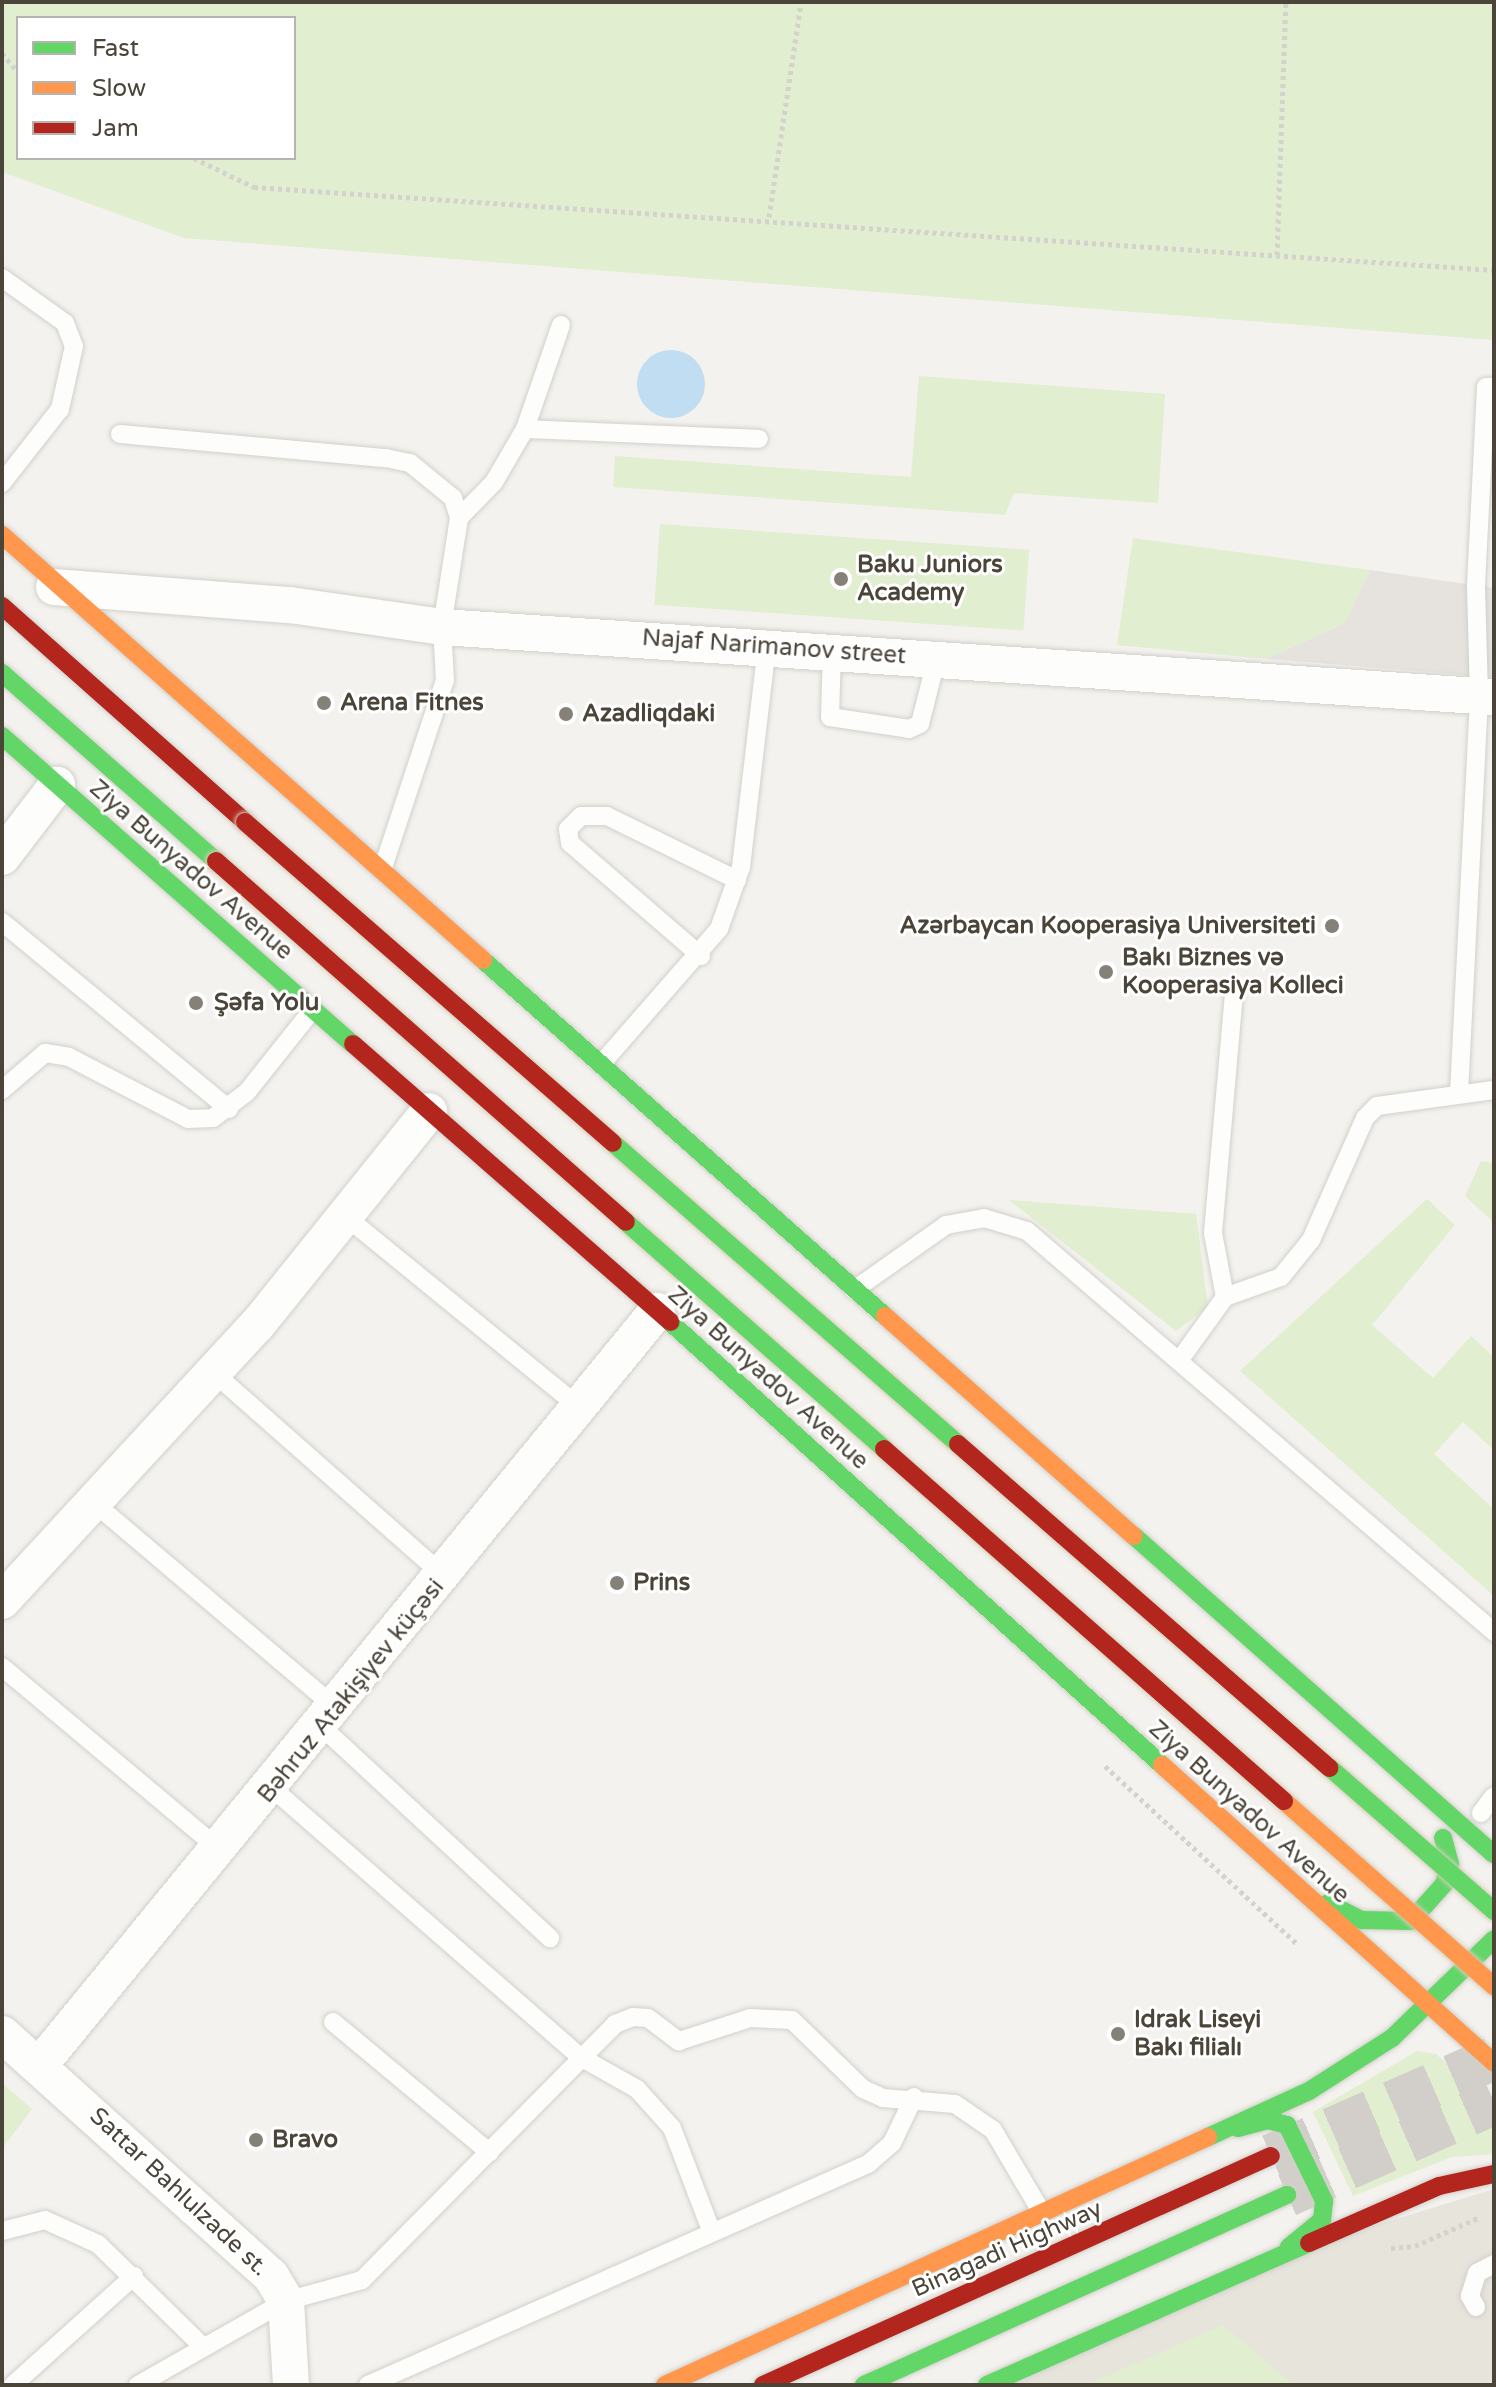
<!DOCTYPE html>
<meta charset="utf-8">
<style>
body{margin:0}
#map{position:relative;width:1496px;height:2387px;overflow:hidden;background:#f4f2ee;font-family:"Varela Round",sans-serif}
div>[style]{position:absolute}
.residential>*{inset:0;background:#e7e4dc}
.green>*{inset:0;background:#e1eecf;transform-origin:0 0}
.parking>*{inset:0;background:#e6e3df}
.water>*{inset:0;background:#c0ddf1}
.round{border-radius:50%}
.primary-tunnel>*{height:44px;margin-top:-22px;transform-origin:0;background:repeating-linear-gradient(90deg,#d2cfca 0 44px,transparent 0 66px)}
.path>*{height:5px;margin-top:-2.5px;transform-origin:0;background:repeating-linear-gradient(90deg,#d3d2cc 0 4px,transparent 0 8px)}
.roads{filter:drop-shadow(0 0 2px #d2d0cb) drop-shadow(0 0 2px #d2d0cb)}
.lane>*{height:18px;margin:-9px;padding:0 9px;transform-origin:9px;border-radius:9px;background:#fdfdfc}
.street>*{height:36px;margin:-18px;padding:0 18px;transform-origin:18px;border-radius:18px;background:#fdfdfc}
.fast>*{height:18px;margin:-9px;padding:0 9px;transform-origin:9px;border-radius:9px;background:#63d668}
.slow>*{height:18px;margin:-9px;padding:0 9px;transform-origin:9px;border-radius:9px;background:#ff974d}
.jam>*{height:18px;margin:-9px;padding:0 9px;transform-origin:9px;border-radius:9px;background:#b3261e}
.bridges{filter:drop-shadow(0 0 2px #d6cebb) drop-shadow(0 0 2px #d6cebb)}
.fast-bridge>*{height:18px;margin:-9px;padding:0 9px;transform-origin:9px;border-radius:9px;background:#63d668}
.slow-bridge>*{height:18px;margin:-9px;padding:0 9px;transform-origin:9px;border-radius:9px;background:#ff974d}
.jam-bridge>*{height:18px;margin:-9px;padding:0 9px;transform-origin:9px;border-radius:9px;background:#b3261e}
.dots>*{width:22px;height:22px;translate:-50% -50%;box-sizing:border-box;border:4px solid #fff;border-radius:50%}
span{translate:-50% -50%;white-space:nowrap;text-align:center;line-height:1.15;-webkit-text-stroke:6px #fff;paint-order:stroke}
.poi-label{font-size:24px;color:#4b4439;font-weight:700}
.left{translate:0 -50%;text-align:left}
.right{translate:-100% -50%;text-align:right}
.street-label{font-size:24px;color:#4b4439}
.frame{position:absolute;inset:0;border:4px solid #4b4439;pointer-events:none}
.legend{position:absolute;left:16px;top:16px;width:280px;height:144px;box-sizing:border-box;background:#fff;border:2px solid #b7b4b0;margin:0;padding:10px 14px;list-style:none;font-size:24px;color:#4b4439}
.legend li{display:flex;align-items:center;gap:16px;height:40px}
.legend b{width:40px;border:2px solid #b7b4b0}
</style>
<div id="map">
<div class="residential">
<div style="clip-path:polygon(1494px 2189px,1494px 2385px,1014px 2385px,1341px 2236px)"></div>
</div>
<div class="green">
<div style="clip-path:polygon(evenodd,2px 2px,1494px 2px,1494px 340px,184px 238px,2px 172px,2px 2px,294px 18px,294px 158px,18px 158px,18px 18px,294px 18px)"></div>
<div style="clip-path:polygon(919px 376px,1165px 394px,1158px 503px,1014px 493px,1005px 515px,613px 487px,615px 456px,911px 477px)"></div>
<div style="left:660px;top:524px;width:370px;height:81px;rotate:4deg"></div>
<div style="clip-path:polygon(1133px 538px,1370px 570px,1345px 623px,1266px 659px,1117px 645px)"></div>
<div style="clip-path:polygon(1481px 1161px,1494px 1163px,1494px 1223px,1465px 1196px)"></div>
<div style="clip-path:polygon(1427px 1199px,1455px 1225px,1372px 1325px,1433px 1378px,1471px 1336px,1494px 1357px,1494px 1450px,1463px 1422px,1434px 1454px,1494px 1509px,1494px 1596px,1240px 1371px)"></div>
<div style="clip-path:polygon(1009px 1200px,1196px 1214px,1208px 1307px,1176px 1331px)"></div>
<div style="clip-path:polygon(1417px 2051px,1436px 2054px,1494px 2106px,1494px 2154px,1452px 2157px,1353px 2196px,1313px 2112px)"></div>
<div style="clip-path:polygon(2px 2083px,32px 2109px,2px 2149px)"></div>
<div style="clip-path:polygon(1223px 2325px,1294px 2385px,1086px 2385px)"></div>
</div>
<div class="parking">
<div style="clip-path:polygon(1370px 570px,1494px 588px,1494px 677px,1266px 659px,1345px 623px)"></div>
</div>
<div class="water">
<div class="round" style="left:637px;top:350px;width:68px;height:68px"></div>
</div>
<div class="primary-tunnel">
<div style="left:1271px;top:2156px;width:244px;rotate:-23.7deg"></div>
<div style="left:1287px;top:2195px;width:227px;rotate:-24deg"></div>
</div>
<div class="path">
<div style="left:2px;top:53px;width:25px;rotate:50deg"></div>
<div style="left:194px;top:158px;width:67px;rotate:25.8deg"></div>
<div style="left:254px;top:187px;width:1243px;rotate:3.83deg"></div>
<div style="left:769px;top:217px;width:217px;rotate:-81.5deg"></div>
<div style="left:1277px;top:255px;width:253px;rotate:-88deg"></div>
<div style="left:1105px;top:1766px;width:263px;rotate:42.8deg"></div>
<div style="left:1391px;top:2248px;width:24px;rotate:-5deg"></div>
<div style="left:1415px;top:2246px;width:71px;rotate:-24deg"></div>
</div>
<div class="roads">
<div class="lane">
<div style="left:2px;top:278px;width:77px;rotate:35.5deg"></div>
<div style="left:65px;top:323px;width:25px;rotate:69deg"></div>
<div style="left:74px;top:346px;width:65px;rotate:102.5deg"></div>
<div style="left:60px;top:409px;width:94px;rotate:128.1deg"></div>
<div style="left:525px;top:429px;width:234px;rotate:2.4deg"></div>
<div style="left:120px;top:434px;width:267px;rotate:5.2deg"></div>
<div style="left:386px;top:458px;width:25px;rotate:12deg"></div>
<div style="left:410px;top:463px;width:55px;rotate:39.1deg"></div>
<div style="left:453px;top:498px;width:21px;rotate:73deg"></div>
<div style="left:459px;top:518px;width:110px;rotate:98.9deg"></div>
<div style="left:442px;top:627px;width:53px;rotate:86.8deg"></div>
<div style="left:445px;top:680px;width:197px;rotate:108.3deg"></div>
<div style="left:459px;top:518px;width:50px;rotate:-45.8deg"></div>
<div style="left:494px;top:482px;width:61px;rotate:-59.7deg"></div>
<div style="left:525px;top:429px;width:110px;rotate:-70.9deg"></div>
<div style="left:832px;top:650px;width:67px;rotate:91.7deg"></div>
<div style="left:830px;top:717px;width:80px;rotate:8.6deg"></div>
<div style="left:909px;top:729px;width:12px;rotate:-24deg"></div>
<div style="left:920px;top:724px;width:69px;rotate:-75.8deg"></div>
<div style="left:2px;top:922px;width:294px;rotate:39.5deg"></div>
<div style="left:701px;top:956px;width:173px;rotate:-139.2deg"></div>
<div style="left:570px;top:843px;width:14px;rotate:-98deg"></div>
<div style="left:568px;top:829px;width:18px;rotate:-45deg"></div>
<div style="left:581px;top:816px;width:26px"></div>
<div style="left:607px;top:816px;width:145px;rotate:26.2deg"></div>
<div style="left:602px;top:1063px;width:178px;rotate:-48.9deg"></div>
<div style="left:719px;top:929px;width:66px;rotate:-70.5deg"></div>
<div style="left:741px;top:867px;width:224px;rotate:-83.3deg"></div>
<div style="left:2px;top:1090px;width:57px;rotate:-40.7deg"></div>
<div style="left:45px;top:1053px;width:24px;rotate:9deg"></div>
<div style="left:69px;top:1057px;width:134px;rotate:27.5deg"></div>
<div style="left:188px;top:1119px;width:25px;rotate:-2deg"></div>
<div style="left:213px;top:1118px;width:43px;rotate:-37.4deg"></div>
<div style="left:247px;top:1092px;width:106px;rotate:-51.5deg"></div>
<div style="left:1459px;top:1093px;width:399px;rotate:-87.1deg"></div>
<div style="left:1479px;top:695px;width:110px;rotate:-91.6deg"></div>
<div style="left:1476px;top:585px;width:198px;rotate:-87.1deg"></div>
<div style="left:1486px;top:387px;width:8px"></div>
<div style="left:345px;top:1216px;width:303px;rotate:39.2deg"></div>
<div style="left:854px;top:1290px;width:113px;rotate:-35.2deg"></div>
<div style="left:946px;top:1225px;width:39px;rotate:-10deg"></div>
<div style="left:984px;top:1218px;width:45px;rotate:16.8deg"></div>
<div style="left:1027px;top:1231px;width:616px;rotate:40.65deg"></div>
<div style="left:1225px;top:1297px;width:65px;rotate:-100.6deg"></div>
<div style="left:1213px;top:1233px;width:239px;rotate:-85deg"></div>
<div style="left:1181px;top:1358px;width:75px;rotate:-54.2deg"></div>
<div style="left:1225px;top:1297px;width:59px;rotate:-19.7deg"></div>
<div style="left:1281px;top:1277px;width:48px;rotate:-51deg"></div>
<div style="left:1311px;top:1240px;width:133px;rotate:-66.1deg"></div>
<div style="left:1365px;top:1118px;width:17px;rotate:-45deg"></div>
<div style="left:1377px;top:1106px;width:118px;rotate:-7.8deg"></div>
<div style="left:214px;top:1373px;width:308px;rotate:41.4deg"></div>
<div style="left:93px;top:1502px;width:320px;rotate:40.3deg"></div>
<div style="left:2px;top:1667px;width:285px;rotate:40deg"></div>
<div style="left:322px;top:1727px;width:311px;rotate:42.8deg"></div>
<div style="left:272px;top:1788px;width:411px;rotate:41.1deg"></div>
<div style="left:582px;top:2058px;width:63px;rotate:29.4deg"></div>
<div style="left:637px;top:2089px;width:52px;rotate:48.1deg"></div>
<div style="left:672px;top:2128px;width:109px;rotate:69.1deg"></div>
<div style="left:1481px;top:1813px;width:21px;rotate:-53deg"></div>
<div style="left:333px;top:2022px;width:204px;rotate:39.8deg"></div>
<div style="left:2px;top:2231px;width:44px;rotate:-14.3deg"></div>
<div style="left:45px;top:2220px;width:58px;rotate:24.4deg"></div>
<div style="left:98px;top:2244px;width:147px;rotate:44.4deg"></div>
<div style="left:1476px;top:2307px;width:13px;rotate:-119deg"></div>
<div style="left:1470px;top:2296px;width:24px;rotate:-73deg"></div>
<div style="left:1477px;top:2273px;width:19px;rotate:-28deg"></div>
<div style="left:13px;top:2385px;width:163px;rotate:-42deg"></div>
<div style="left:138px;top:2385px;width:170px;rotate:-29.6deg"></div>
<div style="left:286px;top:2301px;width:79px;rotate:-15.4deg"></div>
<div style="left:362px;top:2280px;width:360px;rotate:-45.3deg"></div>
<div style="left:615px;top:2024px;width:19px;rotate:-21deg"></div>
<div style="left:633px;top:2017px;width:15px;rotate:4deg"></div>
<div style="left:648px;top:2018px;width:39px;rotate:37deg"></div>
<div style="left:679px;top:2041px;width:75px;rotate:-17.9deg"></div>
<div style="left:750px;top:2018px;width:42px;rotate:2.7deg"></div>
<div style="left:792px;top:2020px;width:99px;rotate:44.2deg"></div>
<div style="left:863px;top:2089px;width:22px;rotate:24deg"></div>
<div style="left:883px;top:2098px;width:72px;rotate:4.8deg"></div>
<div style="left:955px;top:2104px;width:46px;rotate:34.4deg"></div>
<div style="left:993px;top:2130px;width:96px;rotate:59.4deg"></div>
<div style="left:368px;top:2385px;width:547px;rotate:-23.85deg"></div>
<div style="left:868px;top:2164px;width:32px;rotate:-41deg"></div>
<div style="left:892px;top:2143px;width:51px;rotate:-64.4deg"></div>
</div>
<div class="street">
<div style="left:54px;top:587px;width:237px;rotate:4.4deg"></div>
<div style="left:290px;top:605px;width:154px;rotate:8.2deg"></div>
<div style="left:442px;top:627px;width:1054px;rotate:3.81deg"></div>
<div style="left:2px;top:857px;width:91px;rotate:-52.6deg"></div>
<div style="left:2px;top:1601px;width:377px;rotate:-47.3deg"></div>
<div style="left:258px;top:1324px;width:273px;rotate:-51.2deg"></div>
<div style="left:2px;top:2034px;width:362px;rotate:42deg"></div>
<div style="left:271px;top:2276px;width:29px;rotate:59deg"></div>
<div style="left:286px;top:2301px;width:84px;rotate:86.6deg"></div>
<div style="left:39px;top:2066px;width:976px;rotate:-50.7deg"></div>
</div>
<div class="fast">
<div style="left:2px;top:673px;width:285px;rotate:41.3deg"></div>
<div style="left:2px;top:736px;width:467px;rotate:41.3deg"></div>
<div style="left:483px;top:960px;width:537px;rotate:41.53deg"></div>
<div style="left:670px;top:1322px;width:662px;rotate:42deg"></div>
<div style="left:1134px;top:1536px;width:480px;rotate:41.5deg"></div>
<div style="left:1328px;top:1903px;width:38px;rotate:27deg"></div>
<div style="left:1362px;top:1920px;width:49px;rotate:1.2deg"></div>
<div style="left:1411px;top:1921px;width:50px;rotate:-48.3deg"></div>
<div style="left:1444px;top:1884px;width:21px;rotate:-73deg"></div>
<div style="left:1450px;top:1864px;width:27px;rotate:-105deg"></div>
<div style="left:1238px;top:2128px;width:31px;rotate:-15deg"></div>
<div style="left:1268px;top:2120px;width:20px;rotate:15deg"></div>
<div style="left:1287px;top:2125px;width:85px;rotate:64deg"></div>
<div style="left:1324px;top:2201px;width:19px;rotate:96deg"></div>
<div style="left:1322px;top:2220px;width:43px;rotate:140.7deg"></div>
<div style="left:1208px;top:2137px;width:111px;rotate:-24.5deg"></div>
<div style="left:1309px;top:2091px;width:98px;rotate:-32.6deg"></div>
<div style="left:1392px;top:2038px;width:142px;rotate:-44.1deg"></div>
<div style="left:864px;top:2385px;width:464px;rotate:-24.2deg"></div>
<div style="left:987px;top:2385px;width:352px;rotate:-23.8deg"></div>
</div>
<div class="slow">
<div style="left:2px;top:535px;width:642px;rotate:41.46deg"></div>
<div style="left:885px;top:1316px;width:332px;rotate:41.5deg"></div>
<div style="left:1162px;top:1765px;width:446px;rotate:41.9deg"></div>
<div style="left:665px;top:2385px;width:597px;rotate:-24.55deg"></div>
</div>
<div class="jam">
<div style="left:2px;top:606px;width:325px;rotate:41.6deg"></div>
<div style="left:353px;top:1044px;width:422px;rotate:41.2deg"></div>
<div style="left:1309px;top:2243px;width:142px;rotate:-23.7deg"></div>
<div style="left:1439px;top:2186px;width:56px;rotate:-12.3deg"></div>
<div style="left:763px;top:2385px;width:557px;rotate:-24.27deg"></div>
</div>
</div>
<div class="bridges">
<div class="fast-bridge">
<div style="left:613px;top:1143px;width:458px;rotate:41.1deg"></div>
<div style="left:626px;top:1222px;width:344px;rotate:41.3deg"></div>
<div style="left:1330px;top:1768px;width:218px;rotate:41.1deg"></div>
</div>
<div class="slow-bridge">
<div style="left:1284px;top:1801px;width:280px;rotate:41.4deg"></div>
</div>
<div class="jam-bridge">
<div style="left:245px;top:822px;width:488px;rotate:41.1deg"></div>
<div style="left:216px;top:861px;width:546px;rotate:41.36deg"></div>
<div style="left:958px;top:1444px;width:493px;rotate:41.1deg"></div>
<div style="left:884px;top:1449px;width:533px;rotate:41.35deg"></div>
</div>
</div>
<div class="dots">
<div style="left:841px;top:579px;background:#868178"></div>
<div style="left:324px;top:703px;background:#868178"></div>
<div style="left:566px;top:714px;background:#868178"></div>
<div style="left:1332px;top:926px;background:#868178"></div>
<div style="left:1106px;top:972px;background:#868178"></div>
<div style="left:196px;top:1003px;background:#868178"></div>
<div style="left:617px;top:1583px;background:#868178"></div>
<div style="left:1118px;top:2034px;background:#868178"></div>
<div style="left:256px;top:2140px;background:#868178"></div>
</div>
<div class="poi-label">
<span class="left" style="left:857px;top:579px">Baku Juniors<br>Academy</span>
<span class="left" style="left:340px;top:703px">Arena Fitnes</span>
<span class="left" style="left:582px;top:714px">Azadliqdaki</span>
<span class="right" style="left:1316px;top:926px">Azərbaycan Kooperasiya Universiteti</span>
<span class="left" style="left:1122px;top:972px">Bakı Biznes və<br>Kooperasiya Kolleci</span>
<span class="left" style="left:214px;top:1003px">Şəfa Yolu</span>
<span class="left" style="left:633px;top:1583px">Prins</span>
<span class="left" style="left:1134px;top:2034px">Idrak Liseyi<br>Bakı filialı</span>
<span class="left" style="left:272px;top:2140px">Bravo</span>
</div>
<div class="street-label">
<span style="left:774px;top:647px;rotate:4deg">Najaf Narimanov street</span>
<span style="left:191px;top:870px;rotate:41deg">Ziya Bunyadov Avenue</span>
<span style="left:768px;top:1378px;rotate:42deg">Ziya Bunyadov Avenue</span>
<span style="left:351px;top:1691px;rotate:-51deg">Bəhruz Atakişiyev küçəsi</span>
<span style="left:1249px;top:1812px;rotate:42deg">Ziya Bunyadov Avenue</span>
<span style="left:179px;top:2192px;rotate:43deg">Sattar Bahlulzade st.</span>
<span style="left:1007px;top:2249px;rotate:-24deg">Binagadi Highway</span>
</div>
<div class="frame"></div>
<ul class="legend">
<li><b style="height:10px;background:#63d668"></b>Fast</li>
<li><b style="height:10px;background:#ff974d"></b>Slow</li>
<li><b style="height:10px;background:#b3261e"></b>Jam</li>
</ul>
</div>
